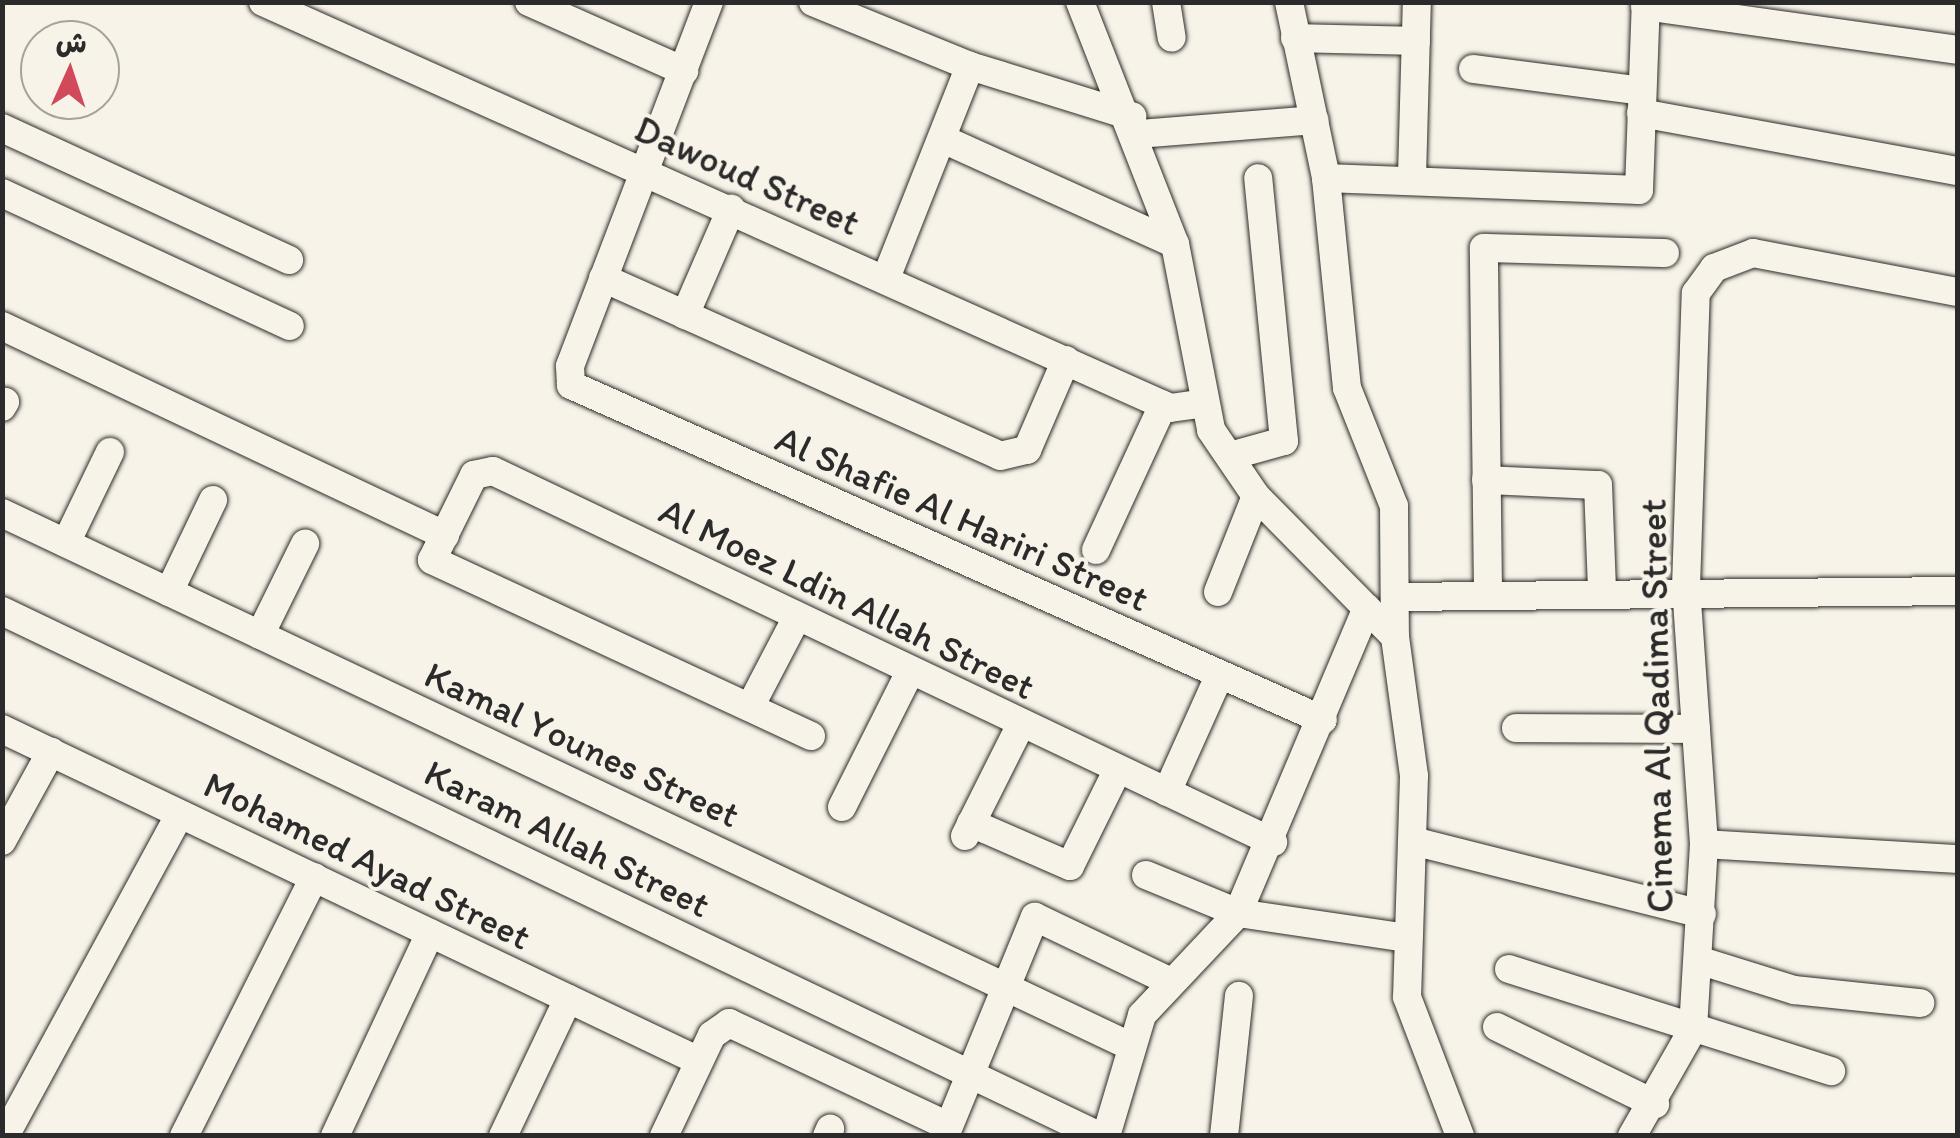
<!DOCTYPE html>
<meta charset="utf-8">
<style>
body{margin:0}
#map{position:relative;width:1960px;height:1138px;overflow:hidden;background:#f7f3e8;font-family:Itim,"Playpen Sans Arabic",sans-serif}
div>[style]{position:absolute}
.roads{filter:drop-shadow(0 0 2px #2b2b2b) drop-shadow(0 0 2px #2b2b2b)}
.street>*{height:28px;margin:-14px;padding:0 14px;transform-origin:14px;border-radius:14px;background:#f7f3e8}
span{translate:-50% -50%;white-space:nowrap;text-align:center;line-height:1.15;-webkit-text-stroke:8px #f7f3e8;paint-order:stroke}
.street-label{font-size:38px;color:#2b2b2b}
.frame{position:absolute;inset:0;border:5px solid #2b2b2b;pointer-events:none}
.north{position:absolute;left:20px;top:20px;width:100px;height:100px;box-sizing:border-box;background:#f7f3e8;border:2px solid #a5a39c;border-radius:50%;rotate:3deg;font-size:28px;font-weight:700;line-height:40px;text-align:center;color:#2b2b2b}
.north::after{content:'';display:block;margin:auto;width:35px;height:45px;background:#d1495b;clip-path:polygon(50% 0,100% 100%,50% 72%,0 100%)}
</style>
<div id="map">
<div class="roads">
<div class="street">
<div style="left:263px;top:2px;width:994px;rotate:24.11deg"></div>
<div style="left:1170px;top:408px;width:30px;rotate:-8deg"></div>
<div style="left:529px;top:2px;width:170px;rotate:24deg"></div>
<div style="left:709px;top:2px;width:390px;rotate:110.9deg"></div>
<div style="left:570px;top:366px;width:19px;rotate:87deg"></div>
<div style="left:571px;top:385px;width:823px;rotate:24.01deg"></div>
<div style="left:813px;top:2px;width:170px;rotate:22.2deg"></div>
<div style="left:970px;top:66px;width:170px;rotate:17.2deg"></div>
<div style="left:1080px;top:2px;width:260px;rotate:68.6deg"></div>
<div style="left:1175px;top:244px;width:189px;rotate:79deg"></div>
<div style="left:1211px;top:430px;width:80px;rotate:55.7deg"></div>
<div style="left:1256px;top:496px;width:198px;rotate:45.4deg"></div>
<div style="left:1166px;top:2px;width:36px;rotate:81deg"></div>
<div style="left:1289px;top:2px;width:180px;rotate:78.1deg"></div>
<div style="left:1326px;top:178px;width:211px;rotate:84.3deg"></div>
<div style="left:1347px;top:388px;width:127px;rotate:68.3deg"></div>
<div style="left:1394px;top:506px;width:131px;rotate:89.6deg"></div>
<div style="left:1395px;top:637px;width:140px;rotate:82.2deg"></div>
<div style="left:1414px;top:776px;width:221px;rotate:91.8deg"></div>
<div style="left:1407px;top:997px;width:149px;rotate:69.1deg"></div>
<div style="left:1645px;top:6px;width:316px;rotate:8deg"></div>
<div style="left:1295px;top:38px;width:121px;rotate:1.4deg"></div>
<div style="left:1473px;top:69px;width:170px;rotate:7.4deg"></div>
<div style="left:1641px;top:113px;width:322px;rotate:10.4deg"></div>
<div style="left:2px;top:128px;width:316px;rotate:24.7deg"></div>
<div style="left:1138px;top:134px;width:177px;rotate:-4.5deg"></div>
<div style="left:945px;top:140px;width:252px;rotate:24.3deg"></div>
<div style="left:1412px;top:176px;width:174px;rotate:-88.4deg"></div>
<div style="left:1326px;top:178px;width:313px;rotate:2.2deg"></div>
<div style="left:1639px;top:190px;width:188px;rotate:-87.9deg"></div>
<div style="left:2px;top:193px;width:317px;rotate:24.8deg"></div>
<div style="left:603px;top:278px;width:435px;rotate:24.1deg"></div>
<div style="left:1000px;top:456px;width:28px;rotate:-13deg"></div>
<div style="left:1027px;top:450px;width:98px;rotate:-66.6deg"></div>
<div style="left:886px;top:278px;width:228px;rotate:-68.4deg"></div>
<div style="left:685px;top:315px;width:116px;rotate:-66.5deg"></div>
<div style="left:2px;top:326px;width:490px;rotate:25.3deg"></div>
<div style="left:2px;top:407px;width:6px;rotate:-59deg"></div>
<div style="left:1230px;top:456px;width:56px;rotate:-15.5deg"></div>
<div style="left:1284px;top:441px;width:264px;rotate:-95.6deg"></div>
<div style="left:1486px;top:480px;width:112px;rotate:2.6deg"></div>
<div style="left:1598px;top:485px;width:104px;rotate:87.8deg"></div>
<div style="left:2px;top:513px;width:1245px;rotate:25.29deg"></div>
<div style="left:66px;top:543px;width:101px;rotate:-64.2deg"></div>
<div style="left:1096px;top:550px;width:160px;rotate:-65.2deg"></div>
<div style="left:1488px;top:591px;width:343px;rotate:-90.7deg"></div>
<div style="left:1484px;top:248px;width:181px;rotate:1.6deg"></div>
<div style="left:169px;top:592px;width:102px;rotate:-64.4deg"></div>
<div style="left:1218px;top:592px;width:103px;rotate:-68.4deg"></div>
<div style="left:1396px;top:597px;width:562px;rotate:-0.61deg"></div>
<div style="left:2px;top:611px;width:1216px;rotate:25.57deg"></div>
<div style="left:260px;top:635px;width:102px;rotate:-63.7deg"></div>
<div style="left:750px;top:707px;width:102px;rotate:-62.4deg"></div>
<div style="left:1516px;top:728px;width:180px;rotate:0.3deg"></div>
<div style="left:2px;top:729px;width:772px;rotate:25.47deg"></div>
<div style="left:811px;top:736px;width:418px;rotate:-155.1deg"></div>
<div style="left:432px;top:560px;width:95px;rotate:-63.7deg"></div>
<div style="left:474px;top:475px;width:19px;rotate:-12deg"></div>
<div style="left:493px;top:471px;width:864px;rotate:25.44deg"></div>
<div style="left:1167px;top:792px;width:129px;rotate:-65.8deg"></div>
<div style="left:842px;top:807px;width:151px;rotate:-63.3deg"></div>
<div style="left:971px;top:823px;width:108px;rotate:23.5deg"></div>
<div style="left:1070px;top:866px;width:108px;rotate:-63.7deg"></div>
<div style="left:965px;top:836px;width:125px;rotate:-63.4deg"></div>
<div style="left:2px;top:841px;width:102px;rotate:-61.2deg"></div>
<div style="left:1413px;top:841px;width:298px;rotate:14.2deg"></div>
<div style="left:1704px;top:844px;width:254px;rotate:3.4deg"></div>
<div style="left:1146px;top:875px;width:100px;rotate:22.4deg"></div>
<div style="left:1238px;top:913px;width:172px;rotate:8.4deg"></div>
<div style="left:1698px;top:960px;width:101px;rotate:17.4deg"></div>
<div style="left:1794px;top:990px;width:127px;rotate:5.9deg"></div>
<div style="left:1509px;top:969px;width:338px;rotate:17.6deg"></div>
<div style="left:1497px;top:1027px;width:176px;rotate:26deg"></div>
<div style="left:5px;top:1136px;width:366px;rotate:-61.5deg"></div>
<div style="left:184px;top:1136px;width:290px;rotate:-63.3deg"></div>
<div style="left:335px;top:1136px;width:224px;rotate:-64.9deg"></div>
<div style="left:503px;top:1136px;width:152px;rotate:-64.6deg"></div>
<div style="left:664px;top:1136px;width:112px;rotate:-64.6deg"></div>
<div style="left:712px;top:1035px;width:21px;rotate:-35deg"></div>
<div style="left:729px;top:1023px;width:242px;rotate:25.2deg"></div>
<div style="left:827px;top:1136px;width:8px;rotate:-67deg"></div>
<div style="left:945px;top:1136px;width:237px;rotate:-67.7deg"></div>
<div style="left:1035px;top:917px;width:151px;rotate:25.5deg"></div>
<div style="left:1106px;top:1136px;width:126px;rotate:-73.4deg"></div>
<div style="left:1142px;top:1015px;width:140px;rotate:-46.7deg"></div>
<div style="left:1238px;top:913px;width:331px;rotate:-67.1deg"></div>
<div style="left:1224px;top:1136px;width:141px;rotate:-83.9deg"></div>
<div style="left:1632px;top:1136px;width:123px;rotate:-60.3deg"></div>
<div style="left:1693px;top:1029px;width:185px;rotate:-86.6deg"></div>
<div style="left:1704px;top:844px;width:258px;rotate:-94deg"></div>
<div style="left:1686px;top:587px;width:294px;rotate:-88.1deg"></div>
<div style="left:1696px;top:293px;width:31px;rotate:-54deg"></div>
<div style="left:1714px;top:268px;width:42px;rotate:-21deg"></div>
<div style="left:1753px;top:253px;width:209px;rotate:10.8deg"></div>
</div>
</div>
<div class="street-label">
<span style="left:747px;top:176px;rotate:24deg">Dawoud Street</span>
<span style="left:962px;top:519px;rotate:24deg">Al Shafie Al Hariri Street</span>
<span style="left:847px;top:599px;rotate:26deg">Al Moez Ldin Allah Street</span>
<span style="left:1657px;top:706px;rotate:-91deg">Cinema Al Qadima Street</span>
<span style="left:582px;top:745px;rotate:25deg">Kamal Younes Street</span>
<span style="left:567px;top:839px;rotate:26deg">Karam Allah Street</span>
<span style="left:367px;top:861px;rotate:26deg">Mohamed Ayad Street</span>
</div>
<div class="frame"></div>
<div class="north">ش</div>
</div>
